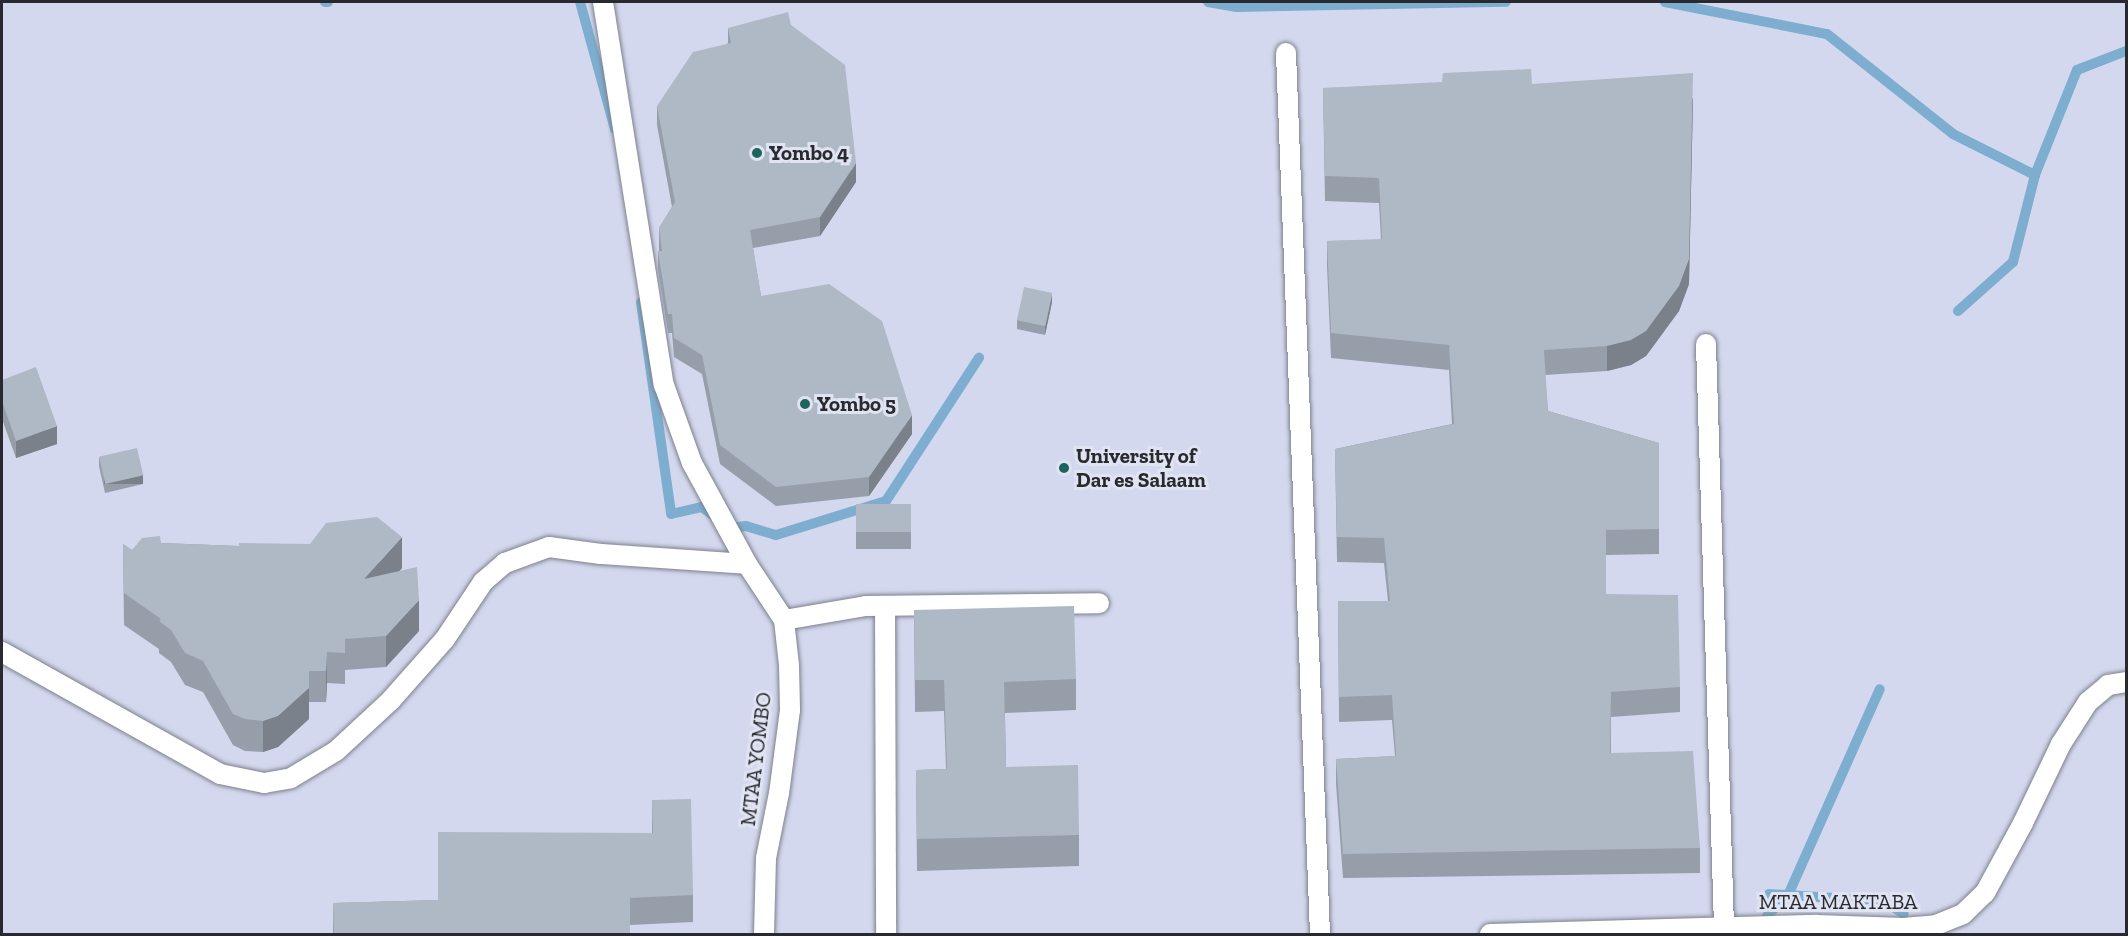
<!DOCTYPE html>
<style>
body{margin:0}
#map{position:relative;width:2128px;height:936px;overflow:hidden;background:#e0e3f2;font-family:"Zilla Slab",serif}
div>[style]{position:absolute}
.built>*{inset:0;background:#d4d8ee;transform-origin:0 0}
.stream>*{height:10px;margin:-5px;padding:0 5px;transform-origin:5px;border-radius:5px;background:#7daed0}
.roads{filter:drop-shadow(0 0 2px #7d808d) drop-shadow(0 0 2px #7d808d)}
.lane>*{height:20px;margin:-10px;padding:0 10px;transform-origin:10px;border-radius:10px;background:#fff}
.wall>*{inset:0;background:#969ea9;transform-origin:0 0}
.shaded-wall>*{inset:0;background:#7a818a;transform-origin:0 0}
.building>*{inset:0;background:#afb8c5;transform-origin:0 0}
.dots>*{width:16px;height:16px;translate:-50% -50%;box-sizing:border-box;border:3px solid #e0e3f2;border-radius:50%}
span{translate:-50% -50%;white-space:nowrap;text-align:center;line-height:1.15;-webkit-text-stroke:6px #e0e3f2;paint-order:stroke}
.poi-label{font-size:21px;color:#292a2f;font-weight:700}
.left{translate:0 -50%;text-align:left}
.street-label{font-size:21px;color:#292a2f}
.frame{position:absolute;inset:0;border:3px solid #292a2f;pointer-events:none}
</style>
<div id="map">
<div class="built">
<div style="left:2px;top:2px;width:2124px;height:932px"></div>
</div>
<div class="stream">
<div style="left:325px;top:2px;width:3px"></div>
<div style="left:580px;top:2px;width:132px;rotate:74.6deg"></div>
<div style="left:1208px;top:2px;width:29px;rotate:10deg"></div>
<div style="left:1237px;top:7px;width:269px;rotate:-1.1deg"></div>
<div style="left:1665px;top:2px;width:165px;rotate:11.2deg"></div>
<div style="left:1827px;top:34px;width:161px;rotate:38.4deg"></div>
<div style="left:1953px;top:134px;width:92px;rotate:26.6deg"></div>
<div style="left:641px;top:302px;width:214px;rotate:81.9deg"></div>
<div style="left:671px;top:514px;width:32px;rotate:-13deg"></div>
<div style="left:702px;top:507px;width:35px;rotate:37deg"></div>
<div style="left:730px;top:528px;width:16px;rotate:-7deg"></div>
<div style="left:746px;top:526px;width:31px;rotate:17deg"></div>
<div style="left:776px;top:535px;width:115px;rotate:-17.2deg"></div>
<div style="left:886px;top:501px;width:171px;rotate:-57deg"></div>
<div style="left:1958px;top:311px;width:74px;rotate:-41.7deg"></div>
<div style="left:2013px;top:262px;width:90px;rotate:-75.8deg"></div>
<div style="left:2035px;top:175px;width:113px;rotate:-68.2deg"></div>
<div style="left:2077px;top:70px;width:53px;rotate:-21.2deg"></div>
<div style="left:1769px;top:894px;width:98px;rotate:3.5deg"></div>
<div style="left:1867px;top:900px;width:26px;rotate:13deg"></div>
<div style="left:1892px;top:906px;width:14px;rotate:34deg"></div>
<div style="left:1767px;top:916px;width:32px;rotate:-46deg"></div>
<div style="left:1789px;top:893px;width:223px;rotate:-66deg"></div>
</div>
<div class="roads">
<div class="lane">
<div style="left:603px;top:2px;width:388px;rotate:81deg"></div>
<div style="left:664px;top:385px;width:83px;rotate:70.3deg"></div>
<div style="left:692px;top:463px;width:115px;rotate:61.4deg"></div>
<div style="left:747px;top:564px;width:67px;rotate:56.5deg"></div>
<div style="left:784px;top:620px;width:45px;rotate:83.7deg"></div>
<div style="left:789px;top:665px;width:45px;rotate:88.7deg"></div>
<div style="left:790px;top:710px;width:84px;rotate:97.5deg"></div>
<div style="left:779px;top:793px;width:66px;rotate:101.3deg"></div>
<div style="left:766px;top:858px;width:76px;rotate:91.5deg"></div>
<div style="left:1286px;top:53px;width:882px;rotate:87.79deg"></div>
<div style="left:1706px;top:344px;width:583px;rotate:88.23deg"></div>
<div style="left:885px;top:606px;width:328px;rotate:89.8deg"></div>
<div style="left:784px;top:620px;width:83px;rotate:-9.7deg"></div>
<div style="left:866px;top:606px;width:233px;rotate:-0.7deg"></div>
<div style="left:2px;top:652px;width:250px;rotate:29.2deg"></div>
<div style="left:220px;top:774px;width:45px;rotate:11.6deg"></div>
<div style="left:264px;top:783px;width:27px;rotate:-10deg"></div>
<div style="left:291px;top:778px;width:52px;rotate:-31deg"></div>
<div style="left:336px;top:751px;width:75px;rotate:-42.8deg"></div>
<div style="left:391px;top:700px;width:81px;rotate:-48.5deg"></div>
<div style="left:445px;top:639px;width:69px;rotate:-56.3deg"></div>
<div style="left:483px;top:582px;width:29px;rotate:-41deg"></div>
<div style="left:505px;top:563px;width:47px;rotate:-20deg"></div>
<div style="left:549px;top:547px;width:52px;rotate:7.7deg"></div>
<div style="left:601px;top:554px;width:146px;rotate:3.9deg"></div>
<div style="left:1490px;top:934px;width:327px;rotate:-1.6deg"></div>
<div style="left:1817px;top:925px;width:86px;rotate:2deg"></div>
<div style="left:1903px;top:928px;width:33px;rotate:-5deg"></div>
<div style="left:1936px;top:925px;width:29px;rotate:-22deg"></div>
<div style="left:1963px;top:914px;width:30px;rotate:-44deg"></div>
<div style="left:1985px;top:893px;width:80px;rotate:-61.5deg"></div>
<div style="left:2023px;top:823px;width:88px;rotate:-64.3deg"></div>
<div style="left:2061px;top:744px;width:50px;rotate:-57.3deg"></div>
<div style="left:2088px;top:702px;width:26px;rotate:-40deg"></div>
<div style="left:2108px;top:685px;width:18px;rotate:-9deg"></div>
</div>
</div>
<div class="wall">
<div style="clip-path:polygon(791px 25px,856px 182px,820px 236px,753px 248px,761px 296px,912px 434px,869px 496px,776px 506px,720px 464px,702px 374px,674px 357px,672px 333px,668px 333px,658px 270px,658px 251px,659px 251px,659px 228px,672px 207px,657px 125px,657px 106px,728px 43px,728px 28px)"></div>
<div style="clip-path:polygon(1532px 84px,1693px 98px,1689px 284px,1679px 311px,1646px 356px,1631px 365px,1607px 371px,1545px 375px,1548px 411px,1659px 443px,1659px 554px,1606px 555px,1606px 594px,1680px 687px,1680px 712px,1611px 717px,1611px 753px,1700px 848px,1700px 873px,1343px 878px,1336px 784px,1336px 759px,1395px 756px,1392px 720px,1339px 722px,1338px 601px,1388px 601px,1384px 563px,1337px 562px,1335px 449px,1452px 424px,1449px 370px,1331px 358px,1327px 266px,1327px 241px,1381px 240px,1379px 203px,1325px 201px,1323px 88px)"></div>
<div style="clip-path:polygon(1052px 302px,1045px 335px,1017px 329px,1017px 320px)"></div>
<div style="clip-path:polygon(2px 380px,57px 444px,16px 458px,2px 419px)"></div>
<div style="clip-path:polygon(99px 457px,143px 484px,105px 493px,99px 466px)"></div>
<div style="left:911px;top:504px;width:45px;height:55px;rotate:90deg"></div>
<div style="clip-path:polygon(161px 543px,239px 546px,310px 544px,402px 568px,400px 571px,419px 631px,386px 667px,345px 670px,345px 684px,327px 683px,326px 702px,309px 702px,309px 719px,278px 747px,263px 752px,245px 751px,233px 745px,203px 692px,185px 685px,171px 662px,159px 653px,159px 649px,124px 625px,123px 544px,132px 550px)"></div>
<div style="clip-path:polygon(914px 610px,1076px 679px,1076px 710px,1005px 713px,1006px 767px,1079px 835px,1079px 866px,917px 871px,916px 770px,946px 769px,944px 711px,915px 712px)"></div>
<div style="clip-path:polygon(652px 800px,693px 895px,693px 922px,630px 925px,630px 934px,333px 934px,333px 903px,438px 900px,652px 833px)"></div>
</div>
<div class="shaded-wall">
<div style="clip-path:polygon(1693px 98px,1689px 284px,1679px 311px,1646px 356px,1631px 365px,1607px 371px,1607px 346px)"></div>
<div style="clip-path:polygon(856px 163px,856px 182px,820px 236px,820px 217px)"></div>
<div style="clip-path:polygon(1052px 293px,1052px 302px,1045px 335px,1045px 326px)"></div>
<div style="clip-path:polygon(912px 415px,912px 434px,869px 496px,869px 477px)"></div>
<div style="clip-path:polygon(57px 426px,57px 444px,16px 458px,16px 441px)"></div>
<div style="left:143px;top:475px;width:9px;height:39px;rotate:90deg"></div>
<div style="clip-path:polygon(402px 537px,402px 568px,364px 610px,364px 579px)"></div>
<div style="clip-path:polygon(419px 600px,419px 631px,386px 667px,386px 636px)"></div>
<div style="clip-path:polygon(327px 652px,327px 683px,326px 702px,326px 671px)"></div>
<div style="clip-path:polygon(309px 671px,309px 719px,278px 747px,263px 752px,263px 721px)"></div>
</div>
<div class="building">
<div style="clip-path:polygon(788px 12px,791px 25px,845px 65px,856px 163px,820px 217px,750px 230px,761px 296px,829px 284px,882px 321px,912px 415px,869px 477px,776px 487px,720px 445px,702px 355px,674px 338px,672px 314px,668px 314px,658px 251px,662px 251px,659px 228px,675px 202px,657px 106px,693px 52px,731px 43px,728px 28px)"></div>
<div style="clip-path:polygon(1531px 69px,1532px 84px,1693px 73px,1689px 259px,1679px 286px,1646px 331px,1631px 340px,1607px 346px,1544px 350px,1548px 411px,1659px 443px,1659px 529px,1606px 530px,1606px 594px,1678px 595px,1680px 687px,1611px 692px,1610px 753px,1693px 751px,1700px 848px,1343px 854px,1336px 759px,1396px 756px,1392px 695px,1339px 697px,1338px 601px,1390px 601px,1384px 538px,1337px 537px,1335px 449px,1454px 424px,1449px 345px,1331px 333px,1327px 241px,1382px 239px,1379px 178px,1325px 176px,1323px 88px,1442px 82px,1443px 73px)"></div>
<div style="left:1024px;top:287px;width:29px;height:34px;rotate:12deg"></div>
<div style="clip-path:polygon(36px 367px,57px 426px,16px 441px,2px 401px,2px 380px)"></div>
<div style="left:137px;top:448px;width:28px;height:39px;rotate:77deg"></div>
<div style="left:911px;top:504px;width:28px;height:55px;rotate:90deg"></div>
<div style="clip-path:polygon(377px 517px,402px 537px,364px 579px,417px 567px,419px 600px,386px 636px,345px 639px,345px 653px,327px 652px,326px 671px,309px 671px,309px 688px,278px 716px,263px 721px,245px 719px,233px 714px,203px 661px,185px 653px,171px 630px,159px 621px,161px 619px,124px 593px,123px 544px,132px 550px,142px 538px,160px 536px,161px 543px,239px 546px,239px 543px,310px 544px,326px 523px)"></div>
<div style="clip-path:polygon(1074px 606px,1076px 679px,1004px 682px,1006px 767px,1078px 765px,1079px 835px,917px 839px,916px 770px,947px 769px,944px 680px,915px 680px,914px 610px)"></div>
<div style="clip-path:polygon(691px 799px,693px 895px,630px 898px,630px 934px,334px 934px,333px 903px,438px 900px,438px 832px,653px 833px,652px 800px)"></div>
</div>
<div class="dots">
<div style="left:757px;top:153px;background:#1c655c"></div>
<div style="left:805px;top:404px;background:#1c655c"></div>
<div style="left:1064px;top:468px;background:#1c655c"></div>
</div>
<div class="poi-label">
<span class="left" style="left:769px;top:153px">Yombo 4</span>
<span class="left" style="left:817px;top:404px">Yombo 5</span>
<span class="left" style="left:1076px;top:468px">University of<br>Dar es Salaam</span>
</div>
<div class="street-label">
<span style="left:756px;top:759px;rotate:-83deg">MTAA YOMBO</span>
<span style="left:1838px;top:902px">MTAA MAKTABA</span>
</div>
<div class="frame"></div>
</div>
